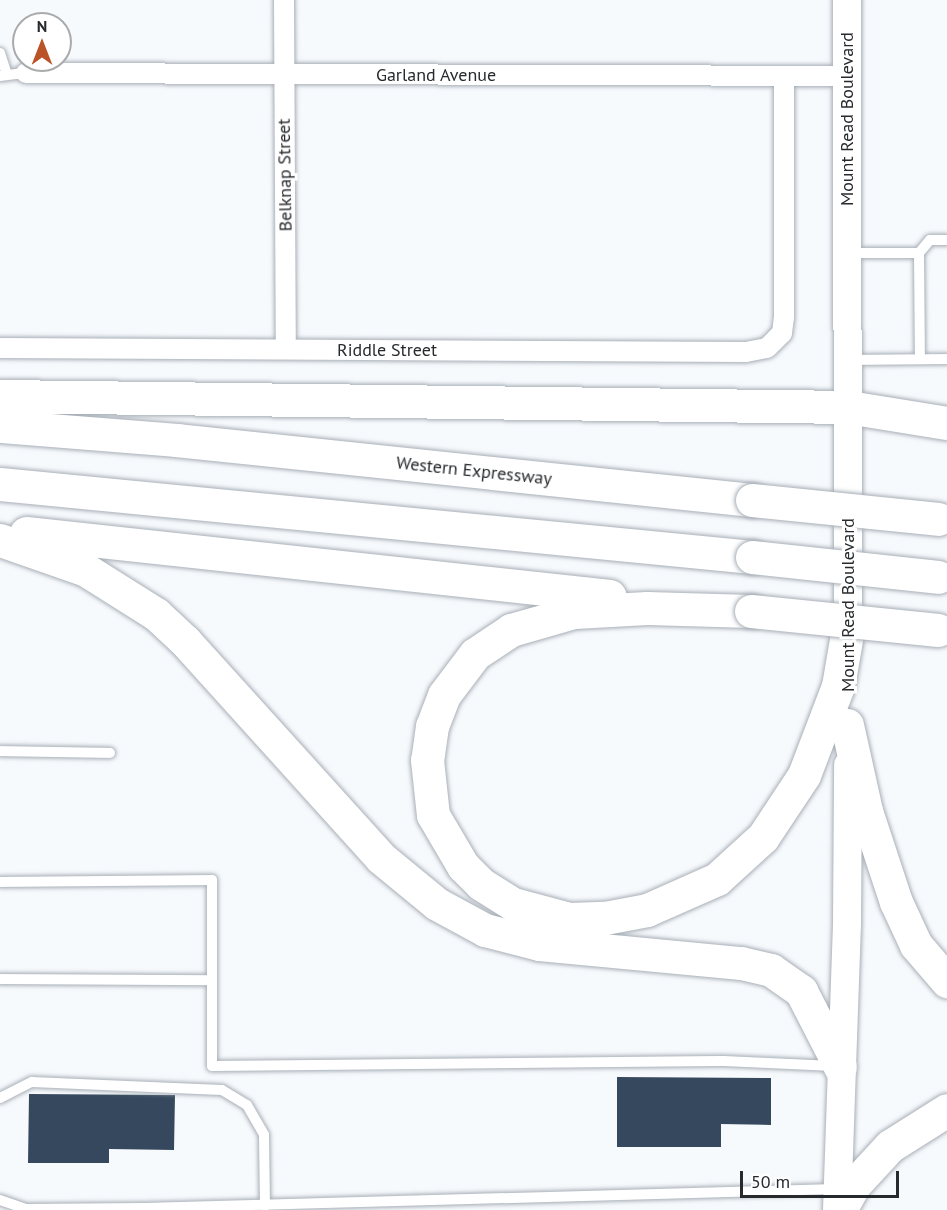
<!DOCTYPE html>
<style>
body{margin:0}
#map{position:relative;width:947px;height:1210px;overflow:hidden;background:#f7fafd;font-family:"PT Sans",sans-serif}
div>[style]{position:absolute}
.building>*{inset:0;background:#35485d}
.roads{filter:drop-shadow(0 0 2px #a8afb7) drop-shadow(0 0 2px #a8afb7)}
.service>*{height:10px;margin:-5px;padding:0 5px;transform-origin:5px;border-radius:5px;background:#fff}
.minor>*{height:20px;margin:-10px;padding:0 10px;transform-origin:10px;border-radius:10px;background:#fff}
.secondary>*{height:28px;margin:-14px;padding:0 14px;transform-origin:14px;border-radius:14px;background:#fff}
.motorway>*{height:33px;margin:-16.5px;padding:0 16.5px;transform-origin:16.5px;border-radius:16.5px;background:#fff}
.bridges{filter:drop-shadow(0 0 2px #a8afb7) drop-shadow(0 0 2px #a8afb7)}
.motorway-bridge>*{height:33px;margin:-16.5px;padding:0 16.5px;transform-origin:16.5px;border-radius:16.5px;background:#fff}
span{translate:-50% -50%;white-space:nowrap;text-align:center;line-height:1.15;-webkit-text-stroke:6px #fff;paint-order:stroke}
.street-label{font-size:18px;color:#272a2d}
.north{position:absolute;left:12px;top:12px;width:60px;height:60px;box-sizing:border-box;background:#fff;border:2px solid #a9aaab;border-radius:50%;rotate:0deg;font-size:16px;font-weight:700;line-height:24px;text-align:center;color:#272a2d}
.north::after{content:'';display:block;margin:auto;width:21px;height:27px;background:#ba5428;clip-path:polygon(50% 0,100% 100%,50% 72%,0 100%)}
.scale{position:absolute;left:740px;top:1171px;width:159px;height:27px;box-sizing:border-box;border:3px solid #272a2d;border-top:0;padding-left:8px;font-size:18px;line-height:21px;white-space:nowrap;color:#272a2d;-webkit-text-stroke:4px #fff;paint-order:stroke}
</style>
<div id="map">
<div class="building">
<div style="clip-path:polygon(617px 1077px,771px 1078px,771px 1125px,721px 1124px,721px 1147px,617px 1147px)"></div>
<div style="clip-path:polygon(29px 1094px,175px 1095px,174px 1150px,109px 1149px,109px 1163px,28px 1163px)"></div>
</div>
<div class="roads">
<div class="service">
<div style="left:0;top:53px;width:22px;rotate:72deg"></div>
<div style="left:0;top:76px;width:26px;rotate:-7deg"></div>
<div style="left:847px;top:253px;width:72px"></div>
<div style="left:919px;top:253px;width:17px;rotate:-50deg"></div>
<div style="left:930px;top:240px;width:17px"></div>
<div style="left:919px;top:253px;width:106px;rotate:89.5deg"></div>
<div style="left:848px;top:360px;width:99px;rotate:-0.6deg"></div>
<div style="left:0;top:751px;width:110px;rotate:1deg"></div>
<div style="left:0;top:882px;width:212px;rotate:-0.5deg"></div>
<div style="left:212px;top:880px;width:186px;rotate:90deg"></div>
<div style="left:212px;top:1066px;width:512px;rotate:-0.56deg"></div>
<div style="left:724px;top:1061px;width:110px;rotate:2.6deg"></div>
<div style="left:0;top:979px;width:212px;rotate:0.3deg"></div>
<div style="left:0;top:1098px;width:36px;rotate:-27deg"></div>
<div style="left:32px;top:1082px;width:190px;rotate:2.4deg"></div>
<div style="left:222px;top:1090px;width:29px;rotate:31deg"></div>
<div style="left:247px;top:1105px;width:34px;rotate:60deg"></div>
<div style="left:264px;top:1135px;width:71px;rotate:89.2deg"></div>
<div style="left:0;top:1200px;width:28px;rotate:19deg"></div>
<div style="left:26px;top:1209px;width:118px;rotate:-0.5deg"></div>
<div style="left:144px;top:1208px;width:693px;rotate:-1.57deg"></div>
</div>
<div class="minor">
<div style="left:284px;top:0;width:349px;rotate:89.7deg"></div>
<div style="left:26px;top:73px;width:821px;rotate:0.21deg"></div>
<div style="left:0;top:348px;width:746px;rotate:0.31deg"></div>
<div style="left:746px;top:352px;width:21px;rotate:-11deg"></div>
<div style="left:767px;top:348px;width:21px;rotate:-45deg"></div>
<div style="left:782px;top:333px;width:16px;rotate:-83deg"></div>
<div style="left:784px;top:317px;width:241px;rotate:-90deg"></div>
</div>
<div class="secondary">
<div style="left:847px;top:0;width:644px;rotate:89.91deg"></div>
<div style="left:837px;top:1210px;width:287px;rotate:-88deg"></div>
<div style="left:847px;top:923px;width:158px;rotate:-89.6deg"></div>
</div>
<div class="motorway">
<div style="left:0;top:396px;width:848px;rotate:0.74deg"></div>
<div style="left:848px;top:407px;width:100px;rotate:9.2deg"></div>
<div style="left:0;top:426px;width:177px;rotate:4.5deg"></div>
<div style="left:176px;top:440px;width:579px;rotate:5.95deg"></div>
<div style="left:0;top:484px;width:756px;rotate:5.54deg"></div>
<div style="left:26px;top:533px;width:587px;rotate:6.16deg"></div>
<div style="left:0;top:540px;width:91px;rotate:19.2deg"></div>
<div style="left:86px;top:570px;width:83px;rotate:32.2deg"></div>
<div style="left:156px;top:614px;width:40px;rotate:43deg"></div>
<div style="left:185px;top:641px;width:292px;rotate:47.9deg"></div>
<div style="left:381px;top:858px;width:72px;rotate:39.4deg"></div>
<div style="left:437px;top:904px;width:55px;rotate:28.4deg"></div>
<div style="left:485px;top:930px;width:56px;rotate:14.5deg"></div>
<div style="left:539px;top:944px;width:203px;rotate:5.4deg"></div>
<div style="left:741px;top:963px;width:31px;rotate:13deg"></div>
<div style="left:771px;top:970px;width:37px;rotate:35deg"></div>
<div style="left:801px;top:991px;width:85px;rotate:62.8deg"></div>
<div style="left:751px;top:611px;width:104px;rotate:-178.3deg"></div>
<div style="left:647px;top:608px;width:73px;rotate:176.9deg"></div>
<div style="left:574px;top:612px;width:66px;rotate:164.1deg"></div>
<div style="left:511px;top:630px;width:43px;rotate:146.3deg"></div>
<div style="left:475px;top:654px;width:51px;rotate:127.1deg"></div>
<div style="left:444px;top:695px;width:33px;rotate:111deg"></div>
<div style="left:432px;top:726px;width:34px;rotate:98deg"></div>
<div style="left:427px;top:760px;width:55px;rotate:83.8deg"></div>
<div style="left:433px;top:815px;width:59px;rotate:59.5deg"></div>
<div style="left:463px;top:866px;width:25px;rotate:45deg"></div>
<div style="left:481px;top:884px;width:38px;rotate:32deg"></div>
<div style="left:513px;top:904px;width:58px;rotate:15deg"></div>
<div style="left:569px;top:919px;width:36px;rotate:-2deg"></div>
<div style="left:605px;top:918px;width:43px;rotate:-10.8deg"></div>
<div style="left:647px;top:910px;width:77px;rotate:-23.9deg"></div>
<div style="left:717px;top:879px;width:62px;rotate:-42.4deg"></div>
<div style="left:763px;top:837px;width:74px;rotate:-56.5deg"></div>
<div style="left:804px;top:775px;width:95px;rotate:-69.1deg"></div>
<div style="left:838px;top:686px;width:59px;rotate:-80.2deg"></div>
<div style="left:847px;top:725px;width:88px;rotate:77.5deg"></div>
<div style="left:866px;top:811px;width:96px;rotate:71.8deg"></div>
<div style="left:896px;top:902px;width:47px;rotate:65.1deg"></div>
<div style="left:916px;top:945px;width:48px;rotate:49.3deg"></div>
<div style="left:840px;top:1210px;width:29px;rotate:-61deg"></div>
<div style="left:854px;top:1185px;width:53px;rotate:-47.3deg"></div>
<div style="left:890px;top:1146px;width:67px;rotate:-32.3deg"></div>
</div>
</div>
<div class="bridges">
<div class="motorway-bridge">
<div style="left:752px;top:500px;width:187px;rotate:5.8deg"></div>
<div style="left:752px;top:557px;width:187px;rotate:6.1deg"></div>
<div style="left:751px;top:611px;width:188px;rotate:5.8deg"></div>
</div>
</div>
<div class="street-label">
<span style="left:436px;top:75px">Garland Avenue</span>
<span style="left:847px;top:119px;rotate:-90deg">Mount Read Boulevard</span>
<span style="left:285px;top:175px;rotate:-91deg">Belknap Street</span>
<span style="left:387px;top:350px">Riddle Street</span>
<span style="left:474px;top:471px;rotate:6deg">Western Expressway</span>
<span style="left:848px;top:605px;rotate:-90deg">Mount Read Boulevard</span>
</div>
<div class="north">N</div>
<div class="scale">50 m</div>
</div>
